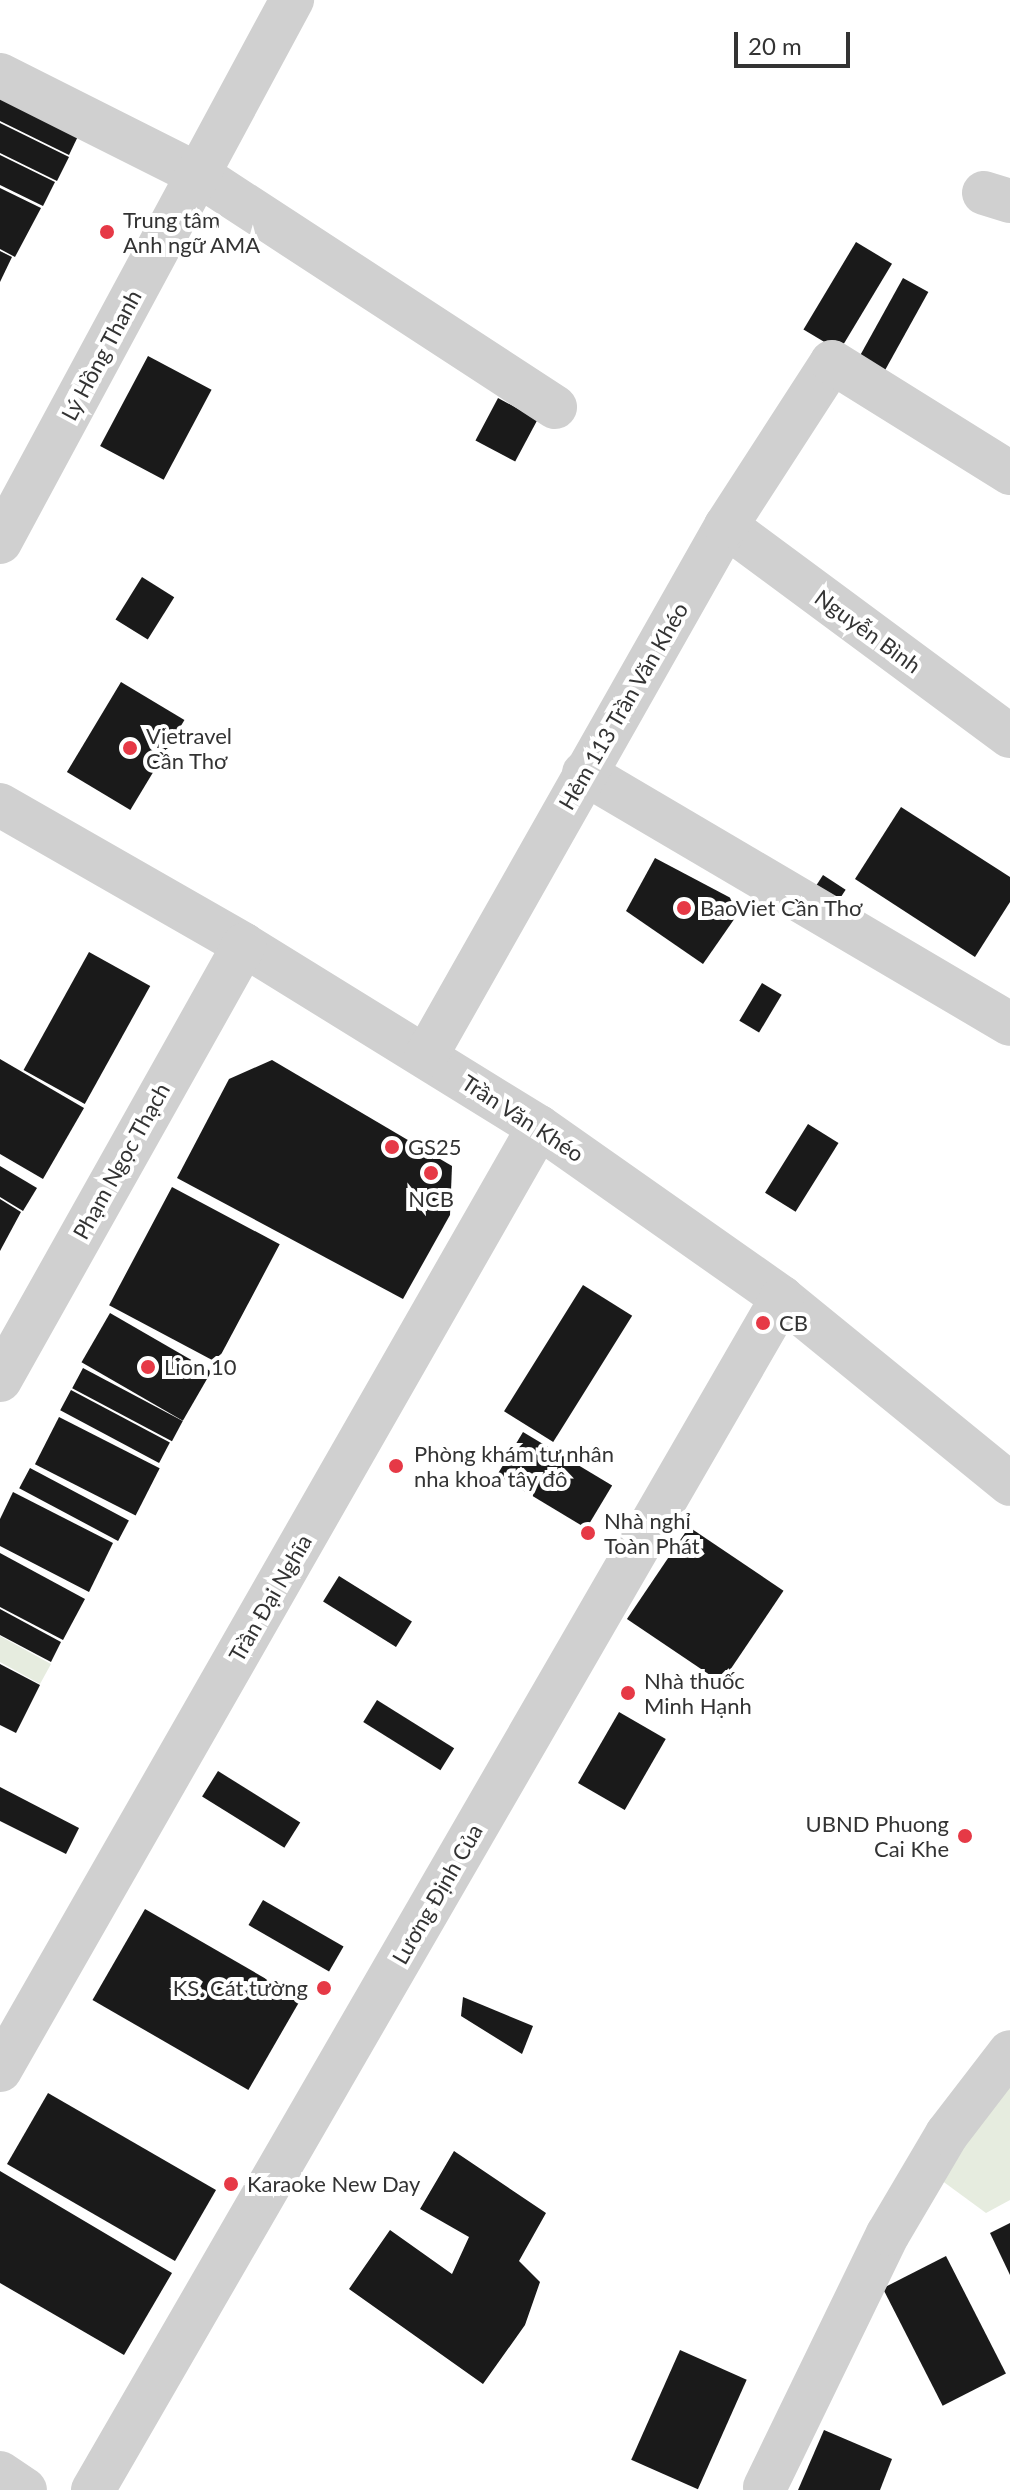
<!DOCTYPE html>
<meta charset="utf-8">
<style>
body{margin:0}
#map{position:relative;width:1010px;height:2490px;overflow:hidden;background:#fff;font-family:Lato,sans-serif}
div>[style]{position:absolute}
.green>*{inset:0;background:#e6ecdf}
.building>*{inset:0;background:#1a1a1a;transform-origin:0 0}
.minor>*{height:44px;margin:-22px;padding:0 22px;transform-origin:22px;border-radius:22px;background:#d0d0d0}
.dots>*{width:22px;height:22px;translate:-50% -50%;box-sizing:border-box;border:4px solid #fff;border-radius:50%}
span{translate:-50% -50%;white-space:nowrap;text-align:center;line-height:1.15;-webkit-text-stroke:8px #fff;paint-order:stroke}
.poi-label{font-size:22px;color:#333}
.left{translate:0 -50%;text-align:left}
.right{translate:-100% -50%;text-align:right}
.street-label{font-size:22px;color:#333}
.scale{position:absolute;left:734px;top:32px;width:116px;height:36px;box-sizing:border-box;border:4px solid #333;border-top:0;padding-left:10px;font-size:24px;line-height:28px;white-space:nowrap;color:#333;-webkit-text-stroke:6px #fff;paint-order:stroke}
</style>
<div id="map">
<div class="green">
<div style="clip-path:polygon(0 1636px,51px 1664px,40px 1684px,0 1662px)"></div>
<div style="clip-path:polygon(1010px 2067px,1010px 2200px,986px 2213px,941px 2180px)"></div>
</div>
<div class="building">
<div style="clip-path:polygon(0 90px,81px 130px,69px 155px,0 121px)"></div>
<div style="clip-path:polygon(0 123px,69px 157px,57px 181px,0 153px)"></div>
<div style="clip-path:polygon(0 155px,55px 182px,43px 206px,0 185px)"></div>
<div style="clip-path:polygon(0 188px,41px 208px,15px 257px,0 249px)"></div>
<div style="left:856px;top:242px;width:42px;height:102px;rotate:31deg"></div>
<div style="clip-path:polygon(0 251px,12px 257px,0 282px)"></div>
<div style="left:903px;top:278px;width:29px;height:100px;rotate:29deg"></div>
<div style="left:148px;top:356px;width:72px;height:102px;rotate:28deg"></div>
<div style="left:498px;top:398px;width:45px;height:48px;rotate:28deg"></div>
<div style="left:142px;top:577px;width:38px;height:50px;rotate:32deg"></div>
<div style="left:121px;top:682px;width:74px;height:105px;rotate:31deg"></div>
<div style="clip-path:polygon(901px 807px,1010px 877px,1010px 902px,975px 957px,855px 879px)"></div>
<div style="clip-path:polygon(655px 858px,744px 905px,703px 964px,626px 911px)"></div>
<div style="left:823px;top:875px;width:27px;height:30px;rotate:33deg"></div>
<div style="left:89px;top:952px;width:70px;height:135px;rotate:29deg"></div>
<div style="left:762px;top:983px;width:23px;height:44px;rotate:31deg"></div>
<div style="clip-path:polygon(0 1059px,84px 1108px,43px 1179px,0 1154px)"></div>
<div style="clip-path:polygon(272px 1060px,452px 1166px,450px 1215px,403px 1299px,177px 1178px,229px 1079px)"></div>
<div style="left:808px;top:1124px;width:36px;height:81px;rotate:32deg"></div>
<div style="clip-path:polygon(0 1166px,37px 1188px,23px 1211px,0 1197px)"></div>
<div style="left:172px;top:1187px;width:122px;height:134px;rotate:28deg"></div>
<div style="clip-path:polygon(0 1199px,21px 1212px,0 1251px)"></div>
<div style="left:583px;top:1285px;width:58px;height:149px;rotate:32deg"></div>
<div style="left:110px;top:1313px;width:117px;height:57px;rotate:30deg"></div>
<div style="left:83px;top:1368px;width:113px;height:23px;rotate:28deg"></div>
<div style="left:71px;top:1390px;width:112px;height:23px;rotate:28deg"></div>
<div style="left:59px;top:1417px;width:113px;height:53px;rotate:27deg"></div>
<div style="left:523px;top:1432px;width:104px;height:50px;rotate:31deg"></div>
<div style="left:30px;top:1468px;width:112px;height:23px;rotate:28deg"></div>
<div style="clip-path:polygon(13px 1492px,113px 1543px,89px 1592px,0 1546px,0 1519px)"></div>
<div style="left:689px;top:1527px;width:114px;height:111px;rotate:34deg"></div>
<div style="clip-path:polygon(0 1553px,85px 1599px,63px 1640px,0 1607px)"></div>
<div style="left:339px;top:1576px;width:86px;height:30px;rotate:32deg"></div>
<div style="clip-path:polygon(0 1609px,61px 1642px,51px 1662px,0 1635px)"></div>
<div style="clip-path:polygon(0 1664px,40px 1685px,16px 1733px,0 1725px)"></div>
<div style="left:377px;top:1700px;width:91px;height:26px;rotate:32deg"></div>
<div style="left:619px;top:1712px;width:54px;height:82px;rotate:30deg"></div>
<div style="left:218px;top:1771px;width:97px;height:30px;rotate:32deg"></div>
<div style="clip-path:polygon(0 1787px,79px 1828px,66px 1854px,0 1821px)"></div>
<div style="left:263px;top:1900px;width:93px;height:29px;rotate:30deg"></div>
<div style="left:145px;top:1909px;width:180px;height:105px;rotate:30deg"></div>
<div style="clip-path:polygon(463px 1997px,533px 2026px,522px 2054px,461px 2016px)"></div>
<div style="left:48px;top:2093px;width:194px;height:82px;rotate:30deg"></div>
<div style="clip-path:polygon(454px 2151px,546px 2213px,519px 2261px,540px 2282px,525px 2325px,483px 2384px,349px 2289px,390px 2230px,452px 2274px,469px 2237px,420px 2209px)"></div>
<div style="clip-path:polygon(0 2171px,172px 2273px,124px 2355px,0 2283px)"></div>
<div style="clip-path:polygon(1010px 2223px,1010px 2275px,990px 2233px)"></div>
<div style="left:946px;top:2256px;width:132px;height:71px;rotate:63deg"></div>
<div style="left:680px;top:2350px;width:73px;height:120px;rotate:24deg"></div>
<div style="clip-path:polygon(824px 2430px,892px 2459px,880px 2490px,798px 2490px)"></div>
</div>
<div class="minor">
<div style="left:0;top:75px;width:223px;rotate:26.7deg"></div>
<div style="left:199px;top:175px;width:425px;rotate:33.1deg"></div>
<div style="left:984px;top:193px;width:27px;rotate:17deg"></div>
<div style="left:726px;top:526px;width:353px;rotate:36.5deg"></div>
<div style="left:0;top:542px;width:616px;rotate:-61.69deg"></div>
<div style="left:584px;top:773px;width:494px;rotate:30.5deg"></div>
<div style="left:0;top:805px;width:281px;rotate:29.8deg"></div>
<div style="left:244px;top:945px;width:347px;rotate:31.7deg"></div>
<div style="left:539px;top:1127px;width:297px;rotate:35.1deg"></div>
<div style="left:782px;top:1298px;width:294px;rotate:39.2deg"></div>
<div style="left:426px;top:1056px;width:609px;rotate:-60.49deg"></div>
<div style="left:726px;top:526px;width:195px;rotate:-57.1deg"></div>
<div style="left:832px;top:362px;width:210px;rotate:31.9deg"></div>
<div style="left:0;top:1380px;width:499px;rotate:-60.7deg"></div>
<div style="left:0;top:2070px;width:1086px;rotate:-60.25deg"></div>
<div style="left:0;top:2473px;width:30px;rotate:34deg"></div>
<div style="left:765px;top:2487px;width:281px;rotate:-64.1deg"></div>
<div style="left:888px;top:2234px;width:116px;rotate:-59.5deg"></div>
<div style="left:947px;top:2134px;width:103px;rotate:-52.5deg"></div>
<div style="left:93px;top:2490px;width:1377px;rotate:-59.97deg"></div>
</div>
<div class="dots">
<div style="left:107px;top:232px;background:#e63946"></div>
<div style="left:130px;top:748px;background:#e63946"></div>
<div style="left:684px;top:908px;background:#e63946"></div>
<div style="left:392px;top:1147px;background:#e63946"></div>
<div style="left:431px;top:1173px;background:#e63946"></div>
<div style="left:763px;top:1323px;background:#e63946"></div>
<div style="left:148px;top:1367px;background:#e63946"></div>
<div style="left:396px;top:1466px;background:#e63946"></div>
<div style="left:588px;top:1533px;background:#e63946"></div>
<div style="left:628px;top:1693px;background:#e63946"></div>
<div style="left:965px;top:1836px;background:#e63946"></div>
<div style="left:324px;top:1988px;background:#e63946"></div>
<div style="left:231px;top:2184px;background:#e63946"></div>
</div>
<div class="poi-label">
<span class="left" style="left:123px;top:232px">Trung tâm<br>Anh ngữ AMA</span>
<span class="left" style="left:146px;top:748px">Vietravel<br>Cần Thơ</span>
<span class="left" style="left:700px;top:908px">BaoViet Cần Thơ</span>
<span class="left" style="left:408px;top:1147px">GS25</span>
<span style="left:431px;top:1199px">NCB</span>
<span class="left" style="left:779px;top:1323px">CB</span>
<span class="left" style="left:164px;top:1367px">Lion 10</span>
<span class="left" style="left:414px;top:1466px">Phòng khám tư nhân<br>nha khoa tây đô</span>
<span class="left" style="left:604px;top:1533px">Nhà nghỉ<br>Toàn Phát</span>
<span class="left" style="left:644px;top:1693px">Nhà thuốc<br>Minh Hạnh</span>
<span class="right" style="left:949px;top:1836px">UBND Phuong<br>Cai Khe</span>
<span class="right" style="left:308px;top:1988px">KS. Cát tường</span>
<span class="left" style="left:247px;top:2184px">Karaoke New Day</span>
</div>
<div class="street-label">
<span style="left:101px;top:355px;rotate:-62deg">Lý Hồng Thanh</span>
<span style="left:868px;top:631px;rotate:36deg">Nguyễn Bình</span>
<span style="left:623px;top:706px;rotate:-60deg">Hẻm 113 Trần Văn Khéo</span>
<span style="left:523px;top:1118px;rotate:33deg">Trần Văn Khéo</span>
<span style="left:121px;top:1161px;rotate:-61deg">Phạm Ngọc Thạch</span>
<span style="left:270px;top:1598px;rotate:-60deg">Trần Đại Nghĩa</span>
<span style="left:437px;top:1894px;rotate:-60deg">Lương Định Của</span>
</div>
<div class="scale">20 m</div>
</div>
